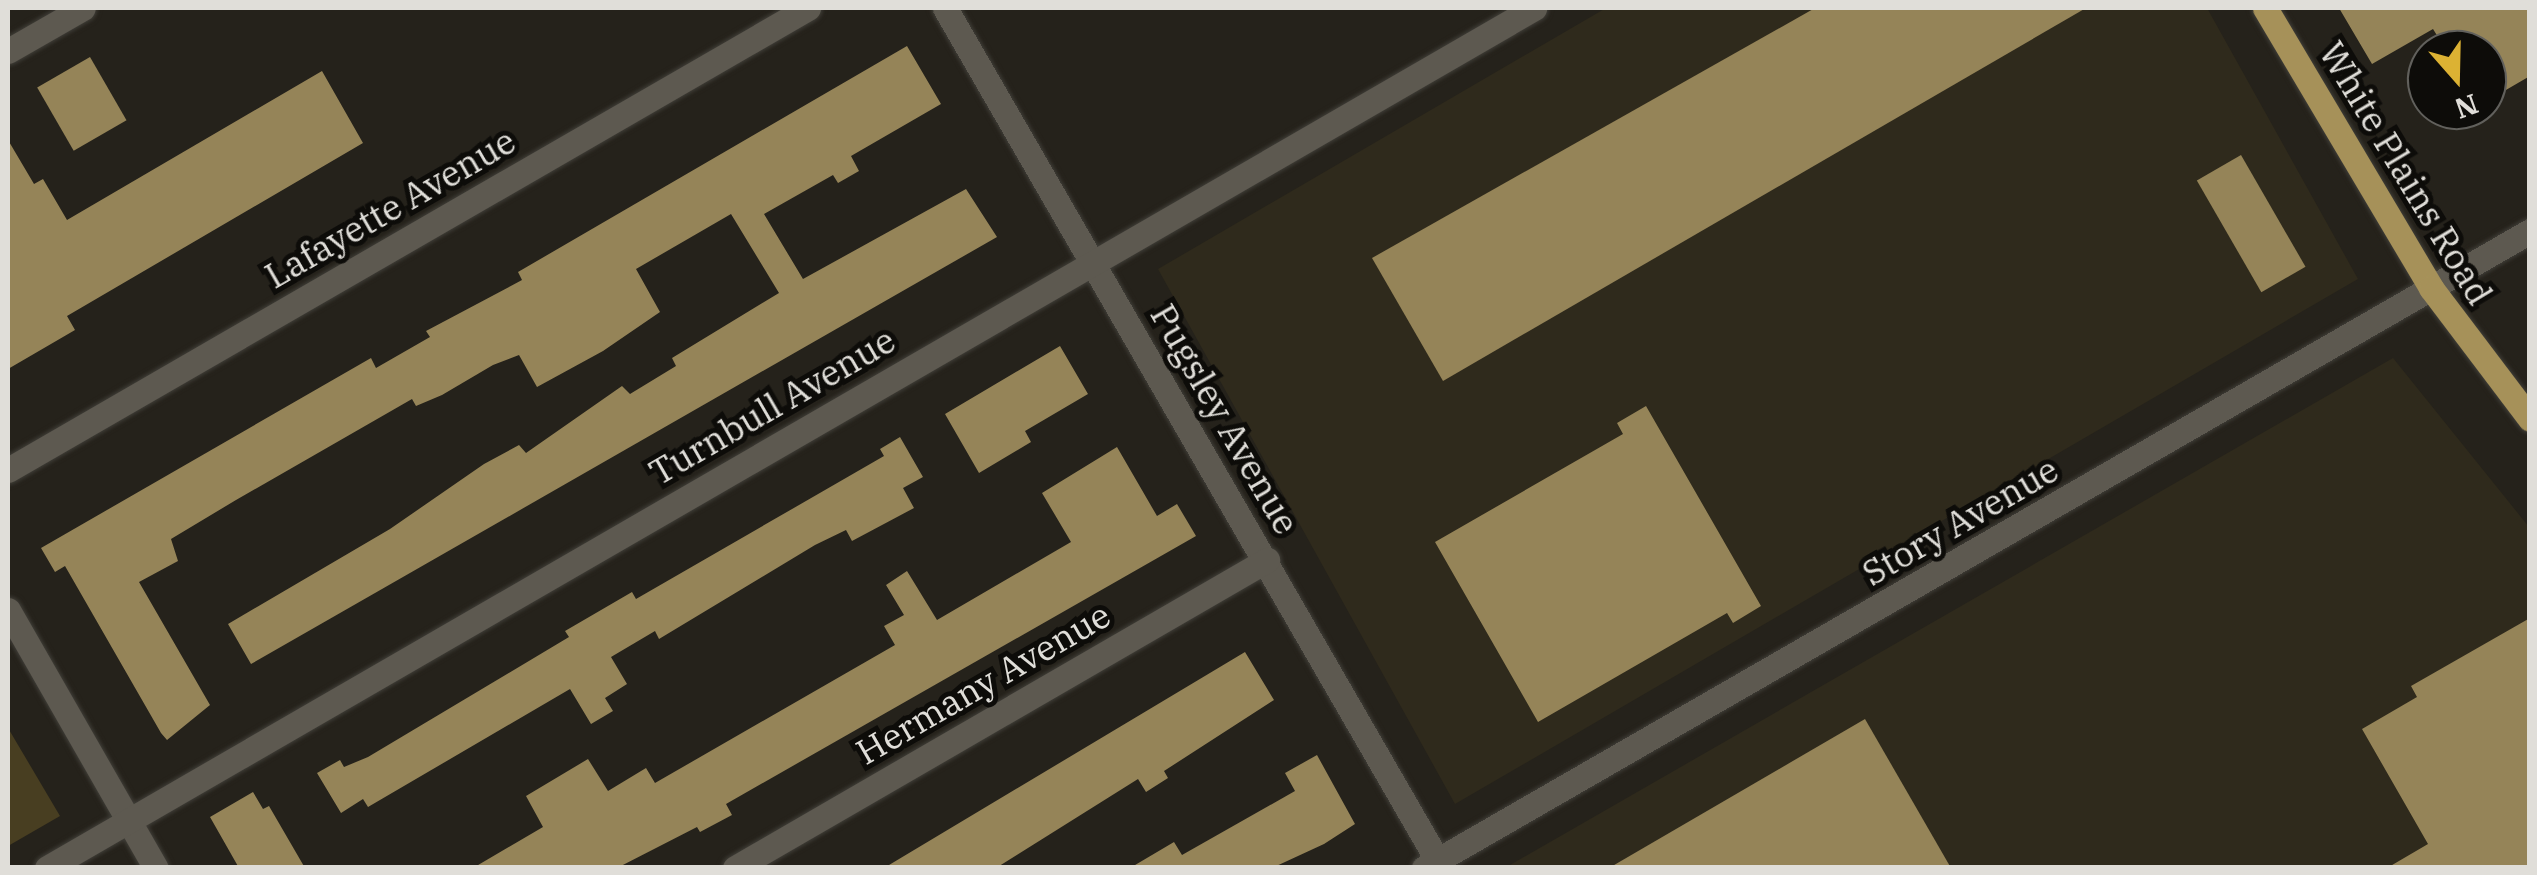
<!DOCTYPE html>
<style>
body{margin:0}
#map{position:relative;width:2537px;height:875px;overflow:hidden;background:#25221b;font-family:"IBM Plex Serif",serif}
div>[style]{position:absolute}
.built>*{inset:0;background:#2f2a1c}
.green>*{inset:0;background:#483e21}
.building>*{inset:0;background:#958458;transform-origin:0 0}
.roads{filter:drop-shadow(0 0 2px #403e38) drop-shadow(0 0 2px #403e38)}
.minor>*{height:25px;margin:-12.5px;padding:0 12.5px;transform-origin:12.5px;border-radius:12.5px;background:#5d5950}
.major>*{height:25px;margin:-12.5px;padding:0 12.5px;transform-origin:12.5px;border-radius:12.5px;background:#a69159}
span{translate:-50% -50%;white-space:nowrap;text-align:center;line-height:1.15;-webkit-text-stroke:10px #0d0c09;paint-order:stroke}
.street-label{font-size:35px;color:#e0ded9}
.frame{position:absolute;inset:0;border:10px solid #e0ded9;pointer-events:none}
.north{position:absolute;left:2407px;top:30px;width:100px;height:100px;box-sizing:border-box;background:#0d0c09;border:2px solid #61605c;border-radius:50%;rotate:160deg;font-size:28px;font-weight:700;line-height:40px;text-align:center;color:#e0ded9}
.north::after{content:'';display:block;margin:auto;width:35px;height:45px;background:#dcb233;clip-path:polygon(50% 0,100% 100%,50% 72%,0 100%)}
</style>
<div id="map">
<div class="built">
<div style="clip-path:polygon(1606px 8px,2207px 8px,2358px 279px,1455px 804px,1158px 269px)"></div>
<div style="clip-path:polygon(2393px 358px,2529px 527px,2529px 867px,1510px 865px)"></div>
</div>
<div class="green">
<div style="clip-path:polygon(8px 728px,60px 816px,8px 846px)"></div>
</div>
<div class="building">
<div style="clip-path:polygon(1815px 8px,2086px 8px,1443px 381px,1372px 258px)"></div>
<div style="clip-path:polygon(2339px 8px,2530px 8px,2530px 76px,2487px 101px,2487px 50px,2446px 50px,2433px 29px,2372px 64px)"></div>
<div style="clip-path:polygon(907px 46px,941px 104px,851px 156px,859px 171px,838px 183px,833px 175px,764px 214px,803px 279px,966px 189px,997px 237px,251px 664px,228px 624px,390px 529px,484px 464px,519px 445px,526px 453px,622px 386px,630px 394px,676px 366px,672px 358px,779px 293px,731px 214px,636px 269px,660px 312px,603px 351px,537px 387px,519px 355px,493px 365px,442px 395px,416px 406px,412px 399px,236px 500px,171px 539px,178px 561px,139px 582px,210px 705px,167px 740px,161px 733px,65px 566px,55px 572px,41px 548px,371px 358px,376px 368px,430px 337px,426px 331px,522px 280px,518px 272px)"></div>
<div style="left:90px;top:57px;width:73px;height:61px;rotate:60deg"></div>
<div style="clip-path:polygon(322px 71px,363px 143px,67px 316px,75px 330px,8px 369px,8px 140px,34px 184px,43px 179px,67px 220px)"></div>
<div style="left:2241px;top:155px;width:129px;height:51px;rotate:60deg"></div>
<div style="clip-path:polygon(1060px 346px,1088px 394px,1025px 431px,1031px 442px,979px 473px,945px 414px)"></div>
<div style="clip-path:polygon(1646px 406px,1761px 606px,1733px 623px,1727px 613px,1538px 722px,1435px 542px,1623px 434px,1617px 423px)"></div>
<div style="clip-path:polygon(900px 437px,923px 477px,903px 488px,914px 508px,852px 541px,846px 530px,815px 545px,659px 639px,655px 631px,611px 657px,627px 684px,605px 698px,613px 711px,591px 724px,570px 689px,368px 807px,363px 799px,341px 813px,317px 773px,340px 760px,344px 767px,368px 757px,569px 637px,565px 631px,632px 592px,636px 599px,884px 456px,880px 449px)"></div>
<div style="clip-path:polygon(1117px 447px,1157px 516px,1177px 504px,1196px 536px,726px 804px,732px 815px,700px 832px,697px 827px,617px 868px,473px 868px,543px 827px,526px 796px,588px 759px,608px 791px,646px 768px,655px 783px,895px 645px,884px 626px,904px 615px,886px 585px,907px 571px,937px 620px,1071px 542px,1042px 493px)"></div>
<div style="clip-path:polygon(2530px 618px,2530px 868px,2387px 868px,2428px 844px,2362px 729px,2417px 697px,2411px 686px)"></div>
<div style="clip-path:polygon(1245px 652px,1274px 700px,1164px 771px,1168px 778px,1146px 792px,1138px 779px,996px 868px,884px 868px)"></div>
<div style="clip-path:polygon(1865px 719px,1951px 868px,1609px 868px)"></div>
<div style="clip-path:polygon(1317px 755px,1355px 824px,1324px 844px,1272px 868px,1130px 868px,1174px 842px,1182px 855px,1295px 791px,1285px 773px)"></div>
<div style="clip-path:polygon(253px 792px,263px 809px,269px 806px,305px 868px,239px 868px,210px 817px)"></div>
</div>
<div class="roads">
<div class="minor">
<div style="left:945px;top:8px;width:993px;rotate:59.98deg"></div>
<div style="left:8px;top:51px;width:86px;rotate:-29.8deg"></div>
<div style="left:8px;top:470px;width:924px;rotate:-30.01deg"></div>
<div style="left:8px;top:610px;width:297px;rotate:60.2deg"></div>
<div style="left:47px;top:868px;width:1718px;rotate:-30.04deg"></div>
<div style="left:735px;top:868px;width:615px;rotate:-30.07deg"></div>
<div style="left:1424px;top:868px;width:1276px;rotate:-29.94deg"></div>
</div>
<div class="major">
<div style="left:2265px;top:8px;width:326px;rotate:59.3deg"></div>
<div style="left:2431px;top:288px;width:164px;rotate:52.9deg"></div>
</div>
</div>
<div class="street-label">
<span style="left:2406px;top:173px;rotate:59deg">White Plains Road</span>
<span style="left:390px;top:208px;rotate:-30deg">Lafayette Avenue</span>
<span style="left:772px;top:406px;rotate:-30deg">Turnbull Avenue</span>
<span style="left:1225px;top:419px;rotate:60deg">Pugsley Avenue</span>
<span style="left:1960px;top:521px;rotate:-30deg">Story Avenue</span>
<span style="left:983px;top:683px;rotate:-30deg">Hermany Avenue</span>
</div>
<div class="frame"></div>
<div class="north">N</div>
</div>
